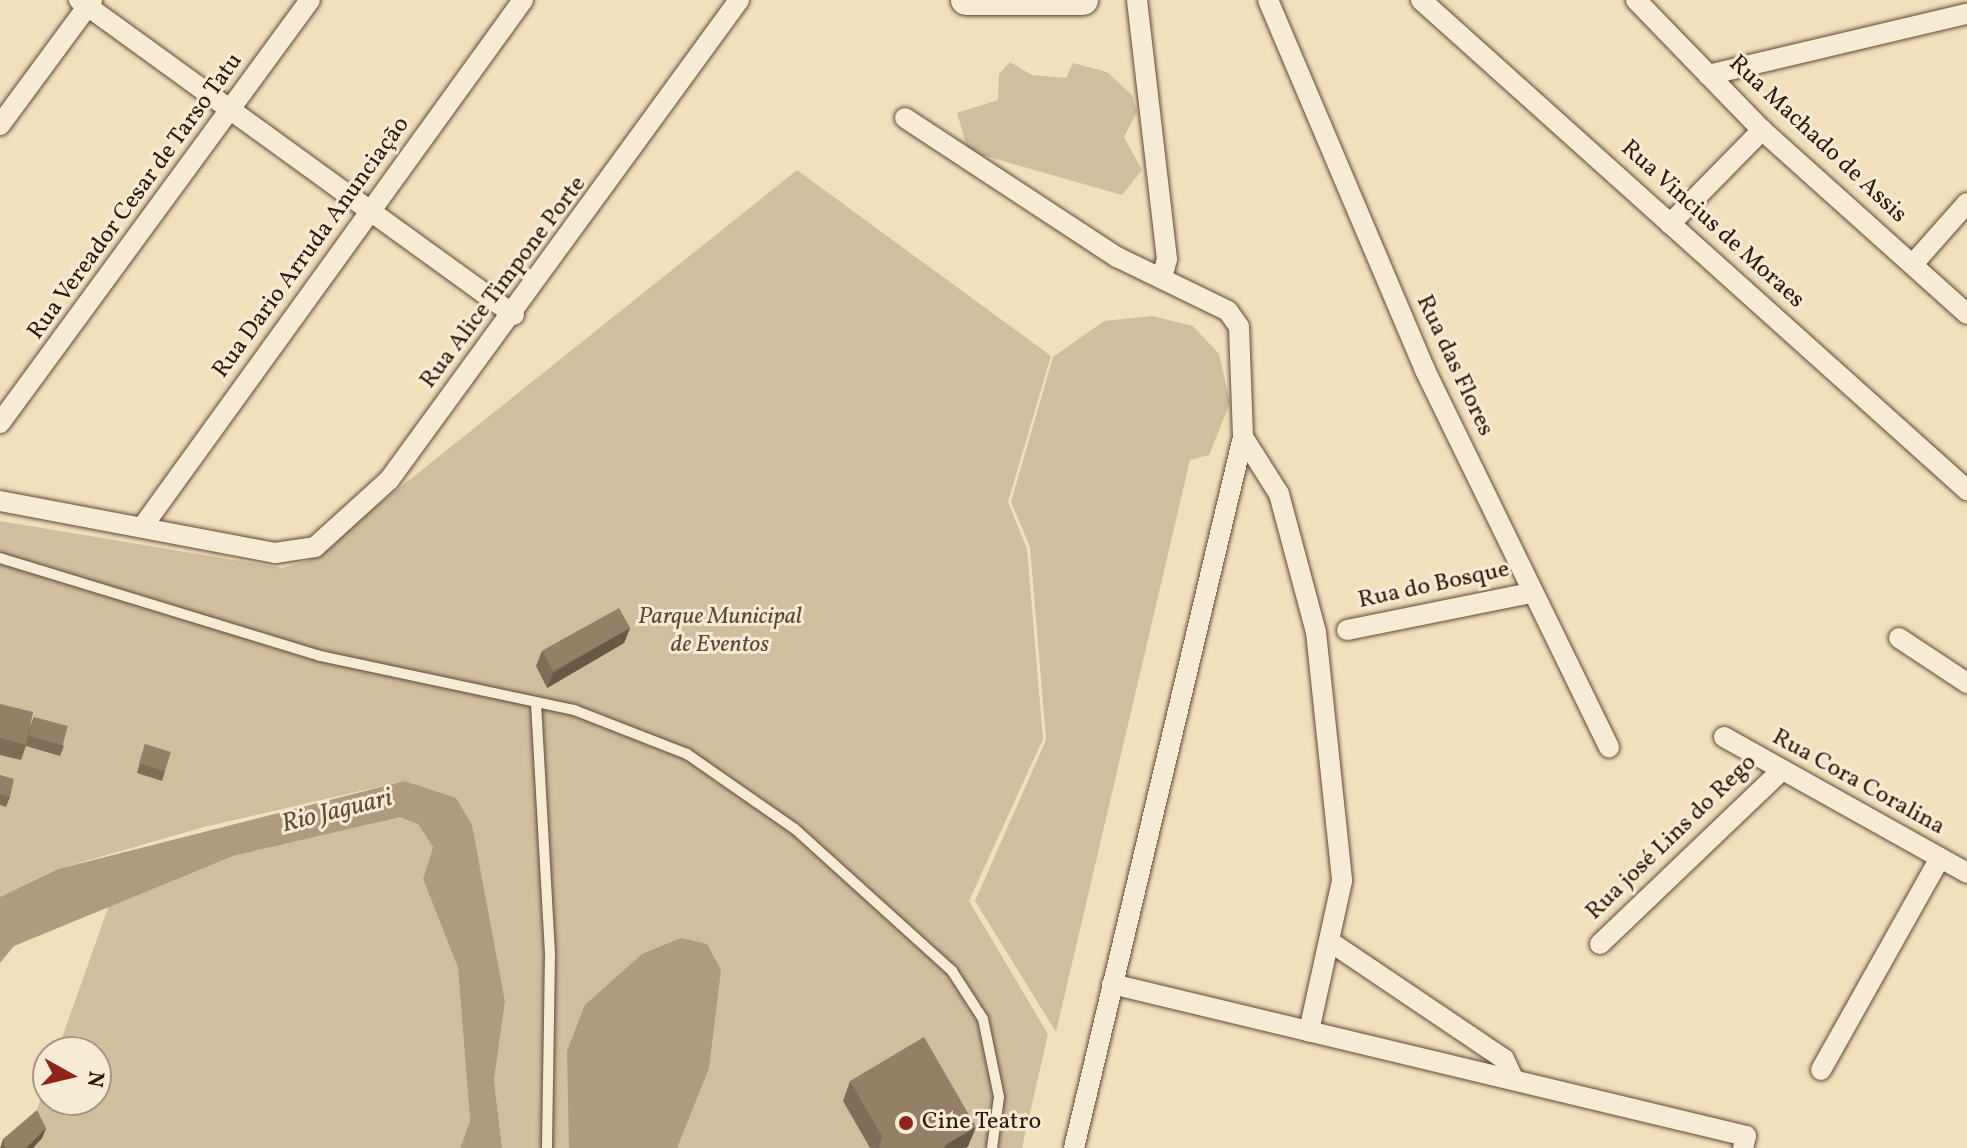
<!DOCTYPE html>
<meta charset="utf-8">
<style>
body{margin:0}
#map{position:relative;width:1967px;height:1148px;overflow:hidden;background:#f2e0bb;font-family:Vollkorn,serif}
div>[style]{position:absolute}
.green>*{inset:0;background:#d1be9d}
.water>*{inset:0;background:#b09b7e}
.roads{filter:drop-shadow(0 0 2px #614836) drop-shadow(0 0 2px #614836)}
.lane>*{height:10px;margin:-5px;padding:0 5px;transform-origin:5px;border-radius:5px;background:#f7ebd3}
.street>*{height:20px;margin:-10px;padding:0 10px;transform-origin:10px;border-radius:10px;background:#f7ebd3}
.secondary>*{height:30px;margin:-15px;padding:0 15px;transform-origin:15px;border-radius:15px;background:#f7ebd3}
.wall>*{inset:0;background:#806d58}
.shaded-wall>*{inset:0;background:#685947}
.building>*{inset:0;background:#957f66;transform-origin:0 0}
.dots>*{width:22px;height:22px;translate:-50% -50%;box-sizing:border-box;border:4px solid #f7ebd3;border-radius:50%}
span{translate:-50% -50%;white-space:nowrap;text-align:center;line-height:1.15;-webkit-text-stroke:6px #f7ebd3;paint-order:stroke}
.street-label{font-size:24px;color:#311609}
.park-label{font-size:24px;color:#614835;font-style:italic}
.poi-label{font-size:24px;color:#311609}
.left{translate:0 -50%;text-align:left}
.water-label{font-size:26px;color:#644b38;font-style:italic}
.north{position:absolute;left:32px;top:1036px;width:80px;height:80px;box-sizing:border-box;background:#f7ebd3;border:2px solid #a89682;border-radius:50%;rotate:98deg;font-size:22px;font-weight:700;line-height:32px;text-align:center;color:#311609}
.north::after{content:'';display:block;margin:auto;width:28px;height:36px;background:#8f2418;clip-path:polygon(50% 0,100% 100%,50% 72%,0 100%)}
</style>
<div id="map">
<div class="green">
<div style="clip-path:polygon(1010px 62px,1032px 75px,1066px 78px,1073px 63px,1107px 72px,1132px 95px,1137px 112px,1124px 137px,1142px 170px,1122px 195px,968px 151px,957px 113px,998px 100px,999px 74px)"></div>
<div style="clip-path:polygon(797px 170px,1051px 356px,1008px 502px,1027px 549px,1043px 739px,969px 901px,1048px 1034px,1022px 1148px,502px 1148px,494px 1080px,505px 1002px,404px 781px,204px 827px,58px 869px,0 897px,0 521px,282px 568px,308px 561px)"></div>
<div style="clip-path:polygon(1152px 316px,1193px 326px,1219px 354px,1230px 403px,1209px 455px,1190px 460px,1056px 1032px,975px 901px,1046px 740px,1030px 547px,1011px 502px,1053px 357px,1104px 321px)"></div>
<div style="clip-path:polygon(400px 816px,418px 824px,433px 847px,423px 879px,458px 968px,470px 1121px,460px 1148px,23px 1148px,48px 1079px,48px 1100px,96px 1100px,96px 1052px,57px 1052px,109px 905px,233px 856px)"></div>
</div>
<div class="water">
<div style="clip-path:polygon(404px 781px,456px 798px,472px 825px,505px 1002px,494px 1080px,502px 1148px,460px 1148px,470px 1121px,458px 968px,423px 879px,433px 847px,418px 824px,400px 817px,233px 856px,14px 946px,0 963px,0 897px,58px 869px)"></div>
<div style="clip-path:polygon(681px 938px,707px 944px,721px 970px,709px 1068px,677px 1148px,569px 1148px,567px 1051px,585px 1005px,642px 954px)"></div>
</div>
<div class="roads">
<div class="lane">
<div style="left:0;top:558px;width:335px;rotate:17deg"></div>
<div style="left:320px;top:656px;width:260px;rotate:12deg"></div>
<div style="left:574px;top:710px;width:121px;rotate:21.3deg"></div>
<div style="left:687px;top:754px;width:131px;rotate:34.8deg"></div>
<div style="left:795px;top:829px;width:212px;rotate:42.1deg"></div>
<div style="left:952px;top:971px;width:57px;rotate:57.1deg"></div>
<div style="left:983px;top:1019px;width:80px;rotate:78.4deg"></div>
<div style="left:999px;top:1097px;width:51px;rotate:97.8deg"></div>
<div style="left:536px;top:703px;width:251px;rotate:86.8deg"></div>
<div style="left:550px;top:954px;width:194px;rotate:90.9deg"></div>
</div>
<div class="street">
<div style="left:79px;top:0;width:537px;rotate:35.91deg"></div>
<div style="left:1137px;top:0;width:261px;rotate:83.4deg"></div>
<div style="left:1167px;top:259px;width:20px;rotate:105deg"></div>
<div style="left:1268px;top:0;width:402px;rotate:67deg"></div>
<div style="left:1425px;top:370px;width:420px;rotate:64deg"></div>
<div style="left:1421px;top:0;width:734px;rotate:41.91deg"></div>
<div style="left:1636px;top:0;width:181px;rotate:45.9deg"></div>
<div style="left:1762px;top:130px;width:275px;rotate:41.9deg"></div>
<div style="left:1708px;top:75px;width:266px;rotate:-13.3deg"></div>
<div style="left:905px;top:118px;width:254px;rotate:33.3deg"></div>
<div style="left:1117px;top:257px;width:123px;rotate:25.9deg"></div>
<div style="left:1228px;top:311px;width:19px;rotate:55deg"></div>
<div style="left:1239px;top:327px;width:110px;rotate:87.9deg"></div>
<div style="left:1243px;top:437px;width:731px;rotate:103.37deg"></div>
<div style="left:0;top:125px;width:155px;rotate:-53.6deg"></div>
<div style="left:1670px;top:224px;width:132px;rotate:-45.6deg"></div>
<div style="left:1913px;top:264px;width:81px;rotate:-48.5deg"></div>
<div style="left:0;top:423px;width:524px;rotate:-53.76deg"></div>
<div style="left:1243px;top:437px;width:67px;rotate:57.7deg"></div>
<div style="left:1279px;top:494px;width:143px;rotate:75deg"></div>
<div style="left:1316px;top:632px;width:250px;rotate:84deg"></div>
<div style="left:1342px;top:881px;width:154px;rotate:102.4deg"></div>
<div style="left:0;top:501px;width:280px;rotate:10.7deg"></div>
<div style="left:275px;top:553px;width:40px;rotate:-8.5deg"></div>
<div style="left:315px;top:547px;width:100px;rotate:-42.2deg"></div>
<div style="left:389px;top:480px;width:594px;rotate:-53.9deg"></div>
<div style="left:143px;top:526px;width:649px;rotate:-54.15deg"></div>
<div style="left:1347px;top:630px;width:188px;rotate:-11.4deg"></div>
<div style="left:1899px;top:638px;width:82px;rotate:33.5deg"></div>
<div style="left:1724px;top:737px;width:278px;rotate:29.2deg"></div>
<div style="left:1332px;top:943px;width:207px;rotate:34deg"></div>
<div style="left:1504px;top:1059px;width:23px;rotate:65deg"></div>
<div style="left:1600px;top:944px;width:250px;rotate:-43.7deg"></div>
<div style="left:1112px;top:984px;width:652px;rotate:13.48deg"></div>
<div style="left:1746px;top:1136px;width:12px;rotate:104deg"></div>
<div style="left:1821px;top:1070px;width:243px;rotate:-60.7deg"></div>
</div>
<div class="secondary">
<div style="left:966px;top:0;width:117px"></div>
</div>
</div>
<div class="wall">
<div style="clip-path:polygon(630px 628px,624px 643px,547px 688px,536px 666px,542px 651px)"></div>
<div style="clip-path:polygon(0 704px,30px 727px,34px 717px,64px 746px,60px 756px,26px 746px,21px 760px,0 755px)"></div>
<div style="clip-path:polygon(145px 744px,165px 771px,162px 781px,137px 773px)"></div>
<div style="clip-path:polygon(0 775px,10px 797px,6px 807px,0 805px)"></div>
<div style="clip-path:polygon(850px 1081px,976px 1127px,968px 1146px,966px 1148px,870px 1148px,843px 1101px)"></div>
<div style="clip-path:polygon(46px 1128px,42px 1138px,33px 1148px,0 1148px,3px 1139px)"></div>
</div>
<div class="shaded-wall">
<div style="clip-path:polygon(630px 628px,624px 643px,547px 688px,553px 673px)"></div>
<div style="clip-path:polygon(976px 1127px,968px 1146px,966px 1148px,943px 1148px,945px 1145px)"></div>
<div style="clip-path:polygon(46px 1128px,42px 1138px,33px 1148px,26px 1148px)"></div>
</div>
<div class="building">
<div style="left:619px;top:608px;width:23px;height:88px;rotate:61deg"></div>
<div style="clip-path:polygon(0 704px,33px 712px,26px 745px,0 738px)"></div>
<div style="left:34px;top:717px;width:35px;height:20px;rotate:15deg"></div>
<div style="left:145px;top:744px;width:27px;height:20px;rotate:17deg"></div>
<div style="clip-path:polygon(0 775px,14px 779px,10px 797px,0 794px)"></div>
<div style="clip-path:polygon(924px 1037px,976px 1127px,945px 1145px,944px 1148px,879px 1148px,882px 1136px,850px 1081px)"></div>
<div style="clip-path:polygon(37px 1110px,46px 1128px,26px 1148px,6px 1148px,3px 1139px)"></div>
</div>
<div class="dots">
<div style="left:906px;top:1123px;background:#8f2418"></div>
</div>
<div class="street-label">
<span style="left:1817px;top:140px;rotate:43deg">Rua Machado de Assis</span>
<span style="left:136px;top:197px;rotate:-54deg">Rua Vereador Cesar de Tarso Tatu</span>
<span style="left:1712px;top:225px;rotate:42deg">Rua Vincius de Moraes</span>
<span style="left:312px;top:248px;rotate:-54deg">Rua Dario Arruda Anunciação</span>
<span style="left:504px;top:283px;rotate:-53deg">Rua Alice Timpone Porte</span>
<span style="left:1454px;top:366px;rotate:65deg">Rua das Flores</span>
<span style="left:1434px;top:586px;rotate:-12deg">Rua do Bosque</span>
<span style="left:1858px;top:783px;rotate:29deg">Rua Cora Coralina</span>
<span style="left:1672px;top:838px;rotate:-44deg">Rua josé Lins do Rego</span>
</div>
<div class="park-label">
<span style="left:720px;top:632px">Parque Municipal<br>de Eventos</span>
</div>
<div class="poi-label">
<span class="left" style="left:922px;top:1123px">Cine Teatro</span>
</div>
<div class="water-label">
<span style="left:337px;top:812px;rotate:-14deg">Rio Jaguari</span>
</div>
<div class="north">N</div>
</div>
